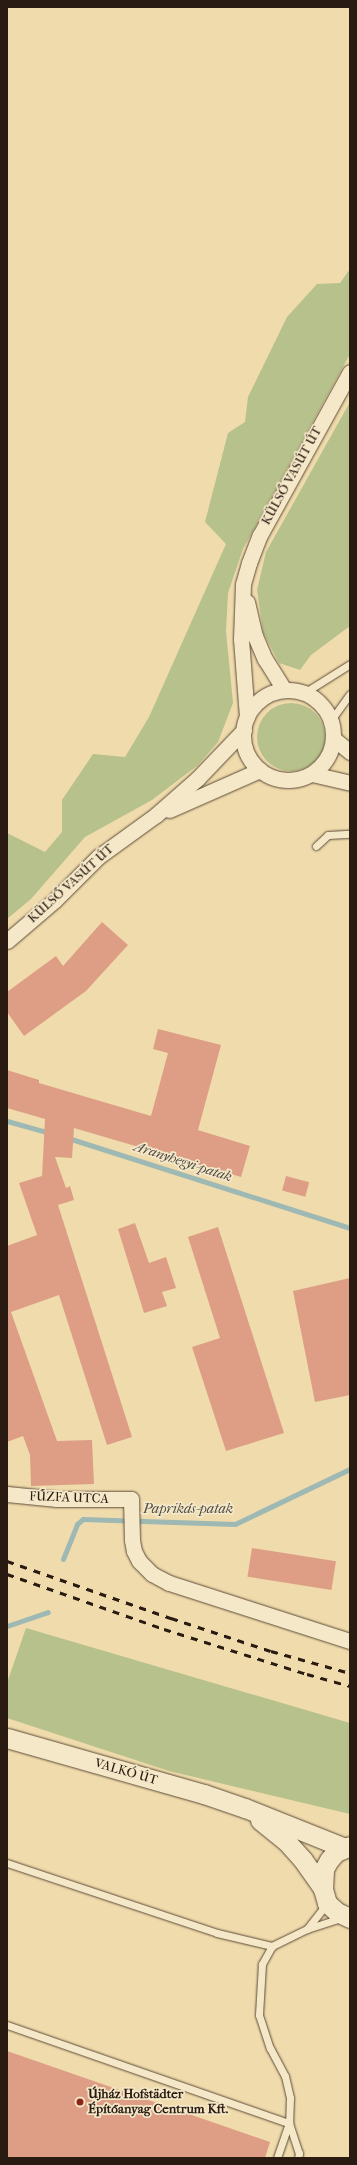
<!DOCTYPE html>
<meta charset="utf-8">
<style>
body{margin:0}
#map{position:relative;width:357px;height:2165px;overflow:hidden;background:#f0dbac;font-family:"IM FELL French Canon",serif}
div>[style]{position:absolute}
.green>*{inset:0;background:#b7c18b}
.round{border-radius:50%}
.stream>*{height:5px;margin:-2.5px;padding:0 2.5px;transform-origin:2.5px;border-radius:2.5px;background:#9eb9b4}
.building>*{inset:0;background:#dd9e85;transform-origin:0 0}
.roads{filter:drop-shadow(0 0 1px #5c4b38) drop-shadow(0 0 1px #5c4b38)}
.service>*{height:7px;margin:-3.5px;padding:0 3.5px;transform-origin:3.5px;border-radius:3.5px;background:#f5e8c9}
.minor>*{height:15px;margin:-7.5px;padding:0 7.5px;transform-origin:7.5px;border-radius:7.5px;background:#f5e8c9}
.minor>.ring{margin:-7.5px;padding:0;box-sizing:content-box;background:none;border:15px solid #f5e8c9;border-radius:50%}
.tertiary>*{height:19px;margin:-9.5px;padding:0 9.5px;transform-origin:9.5px;border-radius:9.5px;background:#f5e8c9}
.rail>*{height:3px;margin-top:-1.5px;transform-origin:0;background:repeating-linear-gradient(90deg,#2a1b12 0 7px,transparent 0 14px)}
.dots>*{width:11px;height:11px;translate:-50% -50%;box-sizing:border-box;border:2px solid #f5e8c9;border-radius:50%}
span{translate:-50% -50%;white-space:nowrap;text-align:center;line-height:1.15;-webkit-text-stroke:3.5px #f5e8c9;paint-order:stroke}
.street-label{font-size:13px;color:#2a1b12}
.poi-label{font-size:13px;color:#2a1b12;font-weight:700}
.left{translate:0 -50%;text-align:left}
.water-label{font-size:14px;color:#4d4a43;font-style:italic}
.frame{position:absolute;inset:0;border:8px solid #2a1b12;pointer-events:none}
</style>
<div id="map">
<div class="green">
<div style="clip-path:polygon(350px 269px,350px 354px,243px 549px,228px 593px,226px 631px,233px 703px,218px 742px,198px 765px,152px 800px,85px 837px,31px 899px,7px 919px,7px 833px,45px 852px,62px 832px,62px 800px,93px 754px,125px 757px,149px 717px,226px 544px,205px 522px,228px 433px,245px 422px,248px 397px,287px 317px,317px 284px,340px 283px)"></div>
<div style="clip-path:polygon(350px 402px,350px 626px,311px 655px,300px 670px,279px 663px,263px 632px,257px 590px,266px 552px)"></div>
<div class="round" style="left:257px;top:703px;width:68px;height:68px"></div>
<div style="clip-path:polygon(26px 1628px,350px 1723px,350px 1814px,169px 1771px,7px 1718px,7px 1683px)"></div>
</div>
<div class="stream">
<div style="left:7px;top:1121px;width:45px;rotate:15.6deg"></div>
<div style="left:68px;top:1138px;width:296px;rotate:17.7deg"></div>
<div style="left:63px;top:1559px;width:38px;rotate:-68deg"></div>
<div style="left:77px;top:1524px;width:8px;rotate:-40deg"></div>
<div style="left:83px;top:1519px;width:152px;rotate:1.9deg"></div>
<div style="left:235px;top:1524px;width:127px;rotate:-25.6deg"></div>
<div style="left:7px;top:1626px;width:43px;rotate:-18.9deg"></div>
</div>
<div class="building">
<div style="clip-path:polygon(102px 922px,128px 945px,86px 991px,24px 1036px,7px 1012px,7px 992px,56px 956px,63px 966px)"></div>
<div style="clip-path:polygon(158px 1029px,221px 1045px,198px 1130px,250px 1146px,241px 1177px,74px 1128px,72px 1158px,55px 1157px,66px 1188px,70px 1186px,74px 1200px,58px 1205px,132px 1437px,107px 1445px,59px 1295px,11px 1312px,57px 1441px,92px 1440px,94px 1484px,31px 1486px,30px 1455px,23px 1436px,7px 1442px,7px 1246px,37px 1235px,19px 1183px,42px 1176px,45px 1119px,7px 1108px,7px 1070px,39px 1080px,39px 1083px,151px 1116px,168px 1053px,153px 1049px)"></div>
<div style="left:286px;top:1176px;width:24px;height:15px;rotate:15deg"></div>
<div style="clip-path:polygon(135px 1223px,149px 1263px,166px 1257px,176px 1288px,162px 1292px,167px 1306px,144px 1313px,118px 1229px)"></div>
<div style="clip-path:polygon(218px 1227px,284px 1433px,226px 1451px,192px 1347px,220px 1338px,188px 1237px)"></div>
<div style="clip-path:polygon(350px 1278px,350px 1395px,315px 1402px,293px 1291px)"></div>
<div style="left:252px;top:1548px;width:85px;height:29px;rotate:9deg"></div>
<div style="clip-path:polygon(7px 2051px,270px 2142px,265px 2158px,7px 2158px)"></div>
</div>
<div class="roads">
<div class="service">
<div style="left:304px;top:693px;width:54px;rotate:-32.2deg"></div>
<div style="left:331px;top:720px;width:32px;rotate:-54deg"></div>
<div style="left:316px;top:846px;width:16px;rotate:-43deg"></div>
<div style="left:328px;top:835px;width:22px;rotate:-3deg"></div>
<div style="left:7px;top:1863px;width:221px;rotate:18.4deg"></div>
<div style="left:217px;top:1933px;width:57px;rotate:13.3deg"></div>
<div style="left:272px;top:1946px;width:39px;rotate:-26deg"></div>
<div style="left:307px;top:1929px;width:35px;rotate:-18deg"></div>
<div style="left:307px;top:1929px;width:33px;rotate:-52deg"></div>
<div style="left:272px;top:1946px;width:21px;rotate:119deg"></div>
<div style="left:262px;top:1964px;width:51px;rotate:93.4deg"></div>
<div style="left:259px;top:2015px;width:35px;rotate:72deg"></div>
<div style="left:270px;top:2048px;width:32px;rotate:62deg"></div>
<div style="left:285px;top:2076px;width:23px;rotate:77deg"></div>
<div style="left:290px;top:2098px;width:25px;rotate:92deg"></div>
<div style="left:289px;top:2123px;width:37px;rotate:109deg"></div>
<div style="left:7px;top:2025px;width:299px;rotate:19.2deg"></div>
<div style="left:289px;top:2123px;width:32px;rotate:72deg"></div>
<div style="left:299px;top:2153px;width:5px;rotate:101deg"></div>
</div>
<div class="minor">
<div style="left:247px;top:602px;width:35px;rotate:77deg"></div>
<div style="left:255px;top:636px;width:25px;rotate:67deg"></div>
<div style="left:265px;top:659px;width:36px;rotate:58deg"></div>
<div class="ring" style="left:243px;top:690px;width:75px;height:75px"></div>
<div style="left:247px;top:717px;width:78px;rotate:-94.4deg"></div>
<div style="left:241px;top:639px;width:55px;rotate:-87.9deg"></div>
<div style="left:243px;top:584px;width:22px;rotate:-74deg"></div>
<div style="left:249px;top:563px;width:30px;rotate:-69deg"></div>
<div style="left:260px;top:535px;width:186px;rotate:-61.1deg"></div>
<div style="left:334px;top:739px;width:21px;rotate:39deg"></div>
<div style="left:312px;top:774px;width:39px;rotate:13deg"></div>
<div style="left:169px;top:810px;width:99px;rotate:-23.7deg"></div>
<div style="left:7px;top:941px;width:63px;rotate:-40.5deg"></div>
<div style="left:55px;top:900px;width:61px;rotate:-45deg"></div>
<div style="left:98px;top:857px;width:72px;rotate:-35.9deg"></div>
<div style="left:156px;top:815px;width:55px;rotate:-41.3deg"></div>
<div style="left:197px;top:779px;width:68px;rotate:-46.2deg"></div>
<div style="left:7px;top:1494px;width:50px;rotate:5.7deg"></div>
<div style="left:57px;top:1499px;width:74px"></div>
<div style="left:131px;top:1499px;width:41px;rotate:88.6deg"></div>
<div style="left:132px;top:1540px;width:11px;rotate:80deg"></div>
<div style="left:134px;top:1551px;width:11px;rotate:63deg"></div>
<div style="left:139px;top:1561px;width:18px;rotate:45deg"></div>
<div style="left:152px;top:1574px;width:19px;rotate:28deg"></div>
<div style="left:169px;top:1583px;width:190px;rotate:17.8deg"></div>
</div>
<div class="tertiary">
<div style="left:7px;top:1738px;width:205px;rotate:15.9deg"></div>
<div style="left:204px;top:1794px;width:43px;rotate:18.9deg"></div>
<div style="left:245px;top:1808px;width:108px;rotate:21.8deg"></div>
<div style="left:260px;top:1820px;width:33px;rotate:39deg"></div>
<div style="left:286px;top:1841px;width:25px;rotate:48deg"></div>
<div style="left:303px;top:1860px;width:35px;rotate:55deg"></div>
<div style="left:323px;top:1889px;width:15px;rotate:74deg"></div>
<div style="left:327px;top:1903px;width:13px;rotate:42deg"></div>
<div style="left:337px;top:1912px;width:14px;rotate:25deg"></div>
<div style="left:323px;top:1889px;width:20px;rotate:-87deg"></div>
<div style="left:324px;top:1869px;width:10px;rotate:-61deg"></div>
<div style="left:329px;top:1860px;width:11px;rotate:-49deg"></div>
<div style="left:336px;top:1852px;width:15px;rotate:-23deg"></div>
</div>
</div>
<div class="rail">
<div style="left:7px;top:1561px;width:174px;rotate:19.2deg"></div>
<div style="left:171px;top:1618px;width:105px;rotate:18.3deg"></div>
<div style="left:271px;top:1651px;width:82px;rotate:15.6deg"></div>
<div style="left:7px;top:1574px;width:166px;rotate:19.3deg"></div>
<div style="left:164px;top:1629px;width:150px;rotate:17.5deg"></div>
<div style="left:307px;top:1674px;width:45px;rotate:15.6deg"></div>
</div>
<div class="dots">
<div style="left:80px;top:2102px;background:#8f2418"></div>
</div>
<div class="street-label">
<span style="left:292px;top:476px;rotate:-61deg">KÜLSŐ VASÚT ÚT</span>
<span style="left:71px;top:884px;rotate:-42deg">KÜLSŐ VASÚT ÚT</span>
<span style="left:69px;top:1498px;rotate:2deg">FŰZFA UTCA</span>
<span style="left:126px;top:1772px;rotate:16deg">VALKÓ ÚT</span>
</div>
<div class="poi-label">
<span class="left" style="left:88px;top:2102px">Újház Hofstädter<br>Építőanyag Centrum Kft.</span>
</div>
<div class="water-label">
<span style="left:183px;top:1162px;rotate:18deg">Aranyhegyi-patak</span>
<span style="left:188px;top:1509px">Paprikás-patak</span>
</div>
<div class="frame"></div>
</div>
